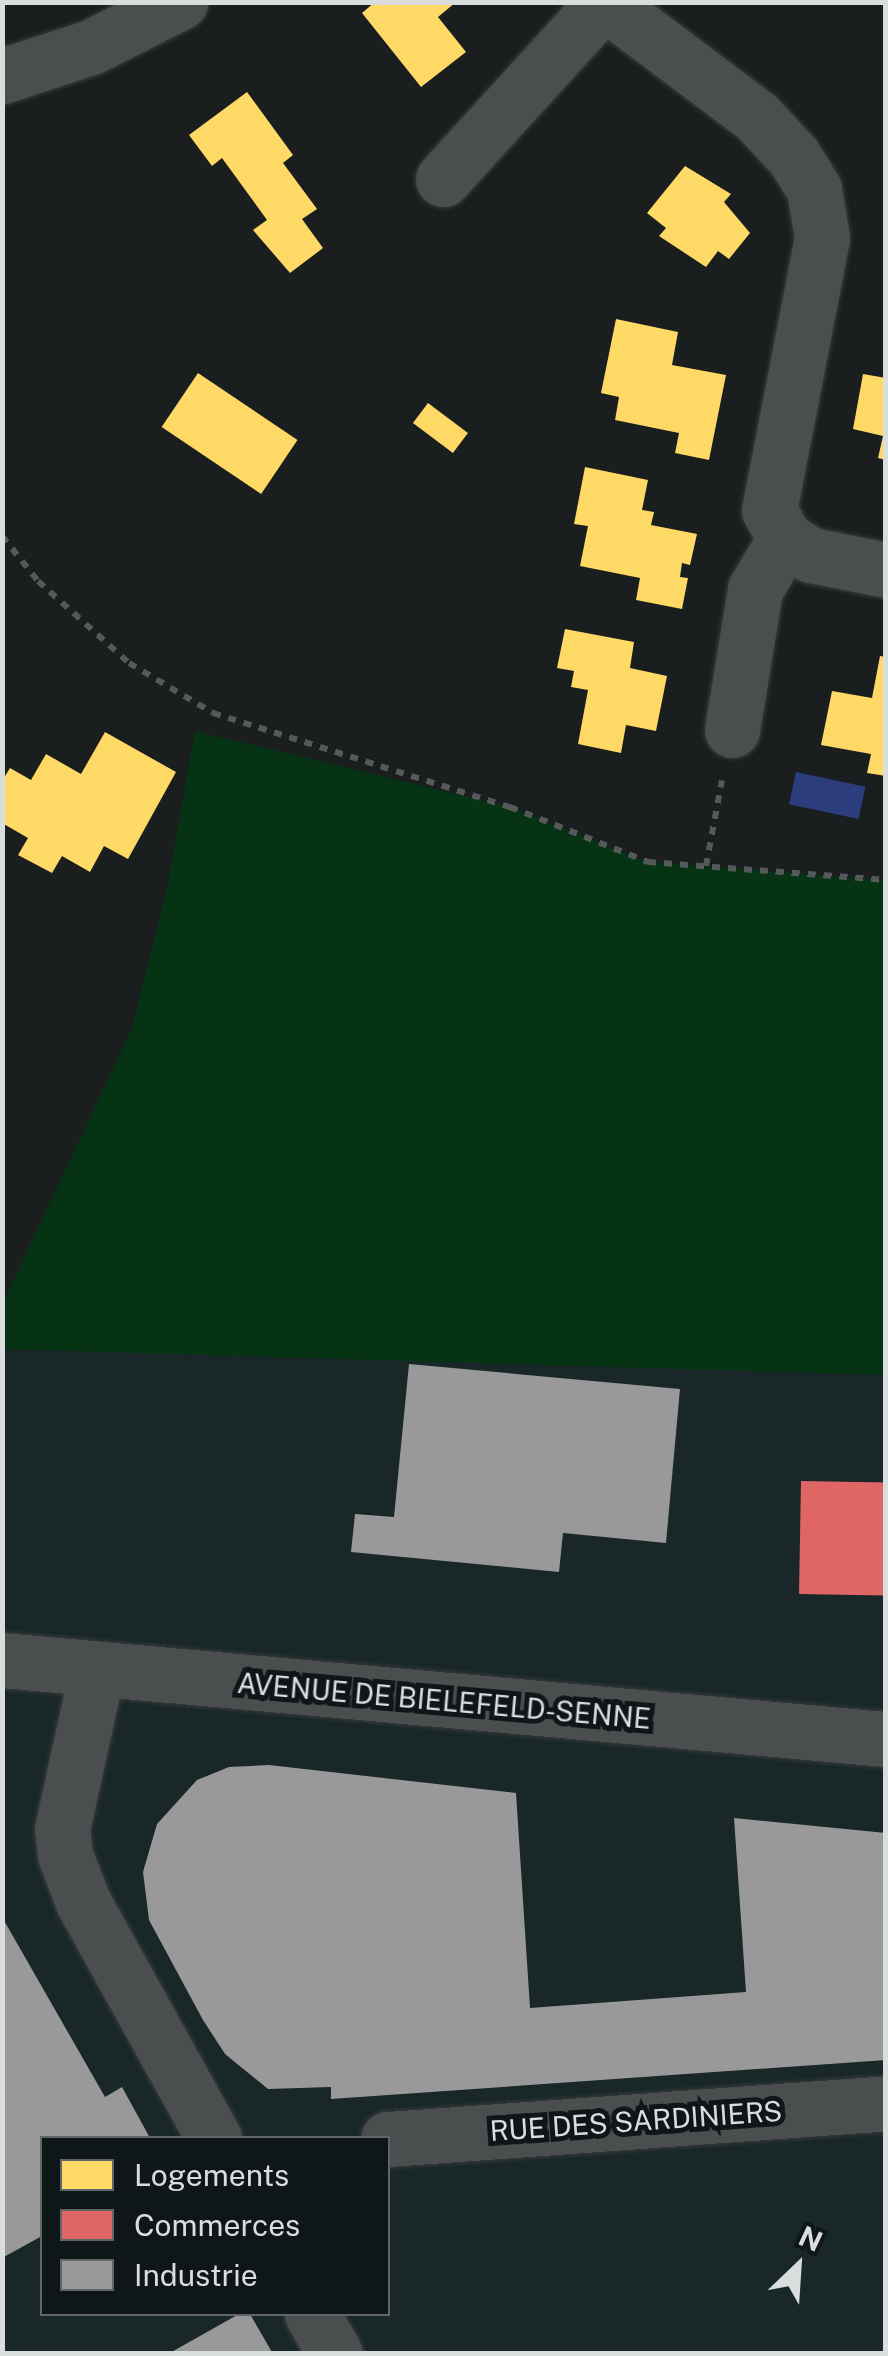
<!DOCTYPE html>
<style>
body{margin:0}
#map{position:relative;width:888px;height:2356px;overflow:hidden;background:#1a1e1e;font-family:"Public Sans",sans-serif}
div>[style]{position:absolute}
.built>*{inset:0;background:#192728}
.green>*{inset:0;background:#053314}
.water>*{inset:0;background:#2c3d7e;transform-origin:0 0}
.homes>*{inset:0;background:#ffd966;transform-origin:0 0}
.shops>*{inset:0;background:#e06666;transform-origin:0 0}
.industry>*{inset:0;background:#999}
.path>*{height:6px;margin-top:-3px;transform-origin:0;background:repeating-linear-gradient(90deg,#565959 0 8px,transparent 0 16px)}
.roads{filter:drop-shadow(0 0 2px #373b3b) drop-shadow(0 0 2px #373b3b)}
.minor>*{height:55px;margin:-27.5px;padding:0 27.5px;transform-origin:27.5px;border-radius:27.5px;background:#4b4e4f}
.secondary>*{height:55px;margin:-27.5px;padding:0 27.5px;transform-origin:27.5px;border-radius:27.5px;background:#4b4e4f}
span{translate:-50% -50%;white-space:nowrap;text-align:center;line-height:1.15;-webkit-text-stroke:10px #0f1617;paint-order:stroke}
.street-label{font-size:28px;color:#d9ddde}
.frame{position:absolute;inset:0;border:5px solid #d9ddde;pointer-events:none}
.legend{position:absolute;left:40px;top:2136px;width:350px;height:180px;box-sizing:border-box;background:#0f1617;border:2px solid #606667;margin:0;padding:12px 18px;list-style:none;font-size:30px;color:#d9ddde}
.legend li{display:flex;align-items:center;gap:20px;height:50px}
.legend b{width:50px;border:2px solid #606667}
.north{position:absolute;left:748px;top:2216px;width:100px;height:100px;-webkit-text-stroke:8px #0f1617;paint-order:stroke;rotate:25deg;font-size:28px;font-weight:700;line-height:40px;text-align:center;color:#d9ddde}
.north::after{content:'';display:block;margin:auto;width:35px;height:45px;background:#d9ddde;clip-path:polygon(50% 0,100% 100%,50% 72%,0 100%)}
</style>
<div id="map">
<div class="built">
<div style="clip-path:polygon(evenodd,3px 1349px,885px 1375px,885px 2353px,3px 2354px,3px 1349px,42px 2138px,388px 2138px,388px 2314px,42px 2314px,42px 2138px)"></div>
</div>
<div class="green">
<div style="clip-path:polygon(195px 731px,510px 807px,648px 862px,885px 880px,885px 1375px,3px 1349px,3px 1302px,131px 1031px,166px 894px)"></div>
</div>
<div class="water">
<div style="left:796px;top:772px;width:71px;height:33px;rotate:12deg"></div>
</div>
<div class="homes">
<div style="clip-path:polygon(375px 2px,456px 2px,438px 17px,466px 52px,421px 87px,362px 13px)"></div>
<div style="clip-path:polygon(247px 92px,293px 155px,283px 163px,317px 209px,302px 219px,323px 248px,290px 273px,253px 230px,267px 220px,222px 158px,212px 166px,189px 135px)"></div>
<div style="clip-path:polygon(685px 166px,731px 194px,724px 202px,750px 233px,729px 259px,718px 251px,706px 267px,659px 236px,666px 228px,647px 213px)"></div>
<div style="clip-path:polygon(616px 319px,678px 332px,672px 365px,726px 375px,709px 460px,675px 453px,679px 433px,615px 420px,619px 397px,601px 393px)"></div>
<div style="left:198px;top:373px;width:120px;height:65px;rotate:34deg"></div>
<div style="clip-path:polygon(863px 374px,886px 378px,886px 460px,878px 458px,883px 436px,853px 429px)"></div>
<div style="left:428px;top:403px;width:50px;height:25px;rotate:37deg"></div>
<div style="clip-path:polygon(585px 467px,648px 480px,642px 510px,654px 512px,651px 525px,697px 534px,690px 565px,682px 563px,680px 577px,688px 578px,682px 609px,636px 600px,640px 578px,580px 566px,588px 526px,574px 524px)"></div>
<div style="clip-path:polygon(565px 629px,634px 642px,630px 668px,667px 676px,656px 731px,626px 725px,621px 753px,578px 744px,588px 690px,571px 687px,574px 671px,557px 668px)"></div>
<div style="clip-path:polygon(880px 656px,886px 657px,886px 776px,867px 773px,871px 754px,821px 745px,832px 691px,872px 698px)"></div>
<div style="clip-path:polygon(105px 732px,176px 772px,128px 859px,104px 846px,90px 872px,62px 856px,52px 873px,18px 855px,28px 838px,2px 823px,2px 781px,10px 768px,31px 780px,46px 754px,81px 774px)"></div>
</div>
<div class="shops">
<div style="left:801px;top:1481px;width:85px;height:113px;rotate:1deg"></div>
</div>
<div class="industry">
<div style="clip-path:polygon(409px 1364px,680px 1389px,666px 1543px,563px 1533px,559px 1572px,351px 1552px,355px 1514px,394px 1517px)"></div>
<div style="clip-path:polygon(269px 1765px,516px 1793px,530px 2008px,746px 1992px,734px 1818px,886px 1833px,886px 2060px,331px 2099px,331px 2087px,268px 2089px,225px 2054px,203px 2020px,149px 1920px,143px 1872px,157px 1824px,197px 1780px,229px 1767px)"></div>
<div style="clip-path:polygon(2px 1917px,105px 2097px,122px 2087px,150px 2138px,42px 2138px,42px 2236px,2px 2258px)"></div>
<div style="clip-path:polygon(239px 2314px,250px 2314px,273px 2354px,168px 2354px)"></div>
</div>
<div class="path">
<div style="left:2px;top:536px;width:58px;rotate:51.3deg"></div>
<div style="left:38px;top:581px;width:122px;rotate:42deg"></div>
<div style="left:129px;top:663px;width:98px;rotate:30.8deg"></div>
<div style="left:213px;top:713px;width:312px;rotate:17.6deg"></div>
<div style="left:510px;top:807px;width:149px;rotate:21.7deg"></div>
<div style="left:648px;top:862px;width:239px;rotate:4.3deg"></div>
<div style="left:706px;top:866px;width:87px;rotate:-79.5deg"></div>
</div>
<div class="roads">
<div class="minor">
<div style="left:2px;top:76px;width:94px;rotate:-18deg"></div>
<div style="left:91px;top:47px;width:100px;rotate:-26.8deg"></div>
<div style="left:443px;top:179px;width:239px;rotate:-47.7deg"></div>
<div style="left:604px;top:2px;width:191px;rotate:36.9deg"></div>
<div style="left:757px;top:117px;width:54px;rotate:47.2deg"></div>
<div style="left:794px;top:157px;width:38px;rotate:58deg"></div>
<div style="left:814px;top:189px;width:50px;rotate:80.7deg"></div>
<div style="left:822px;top:238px;width:277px;rotate:101deg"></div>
<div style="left:769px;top:510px;width:33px;rotate:61deg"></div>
<div style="left:785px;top:539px;width:31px;rotate:32deg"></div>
<div style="left:811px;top:555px;width:76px;rotate:11.3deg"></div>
<div style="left:732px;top:730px;width:143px;rotate:-80.7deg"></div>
<div style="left:755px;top:589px;width:58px;rotate:-59deg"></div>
<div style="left:97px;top:1670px;width:163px;rotate:102.4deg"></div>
<div style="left:62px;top:1829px;width:26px;rotate:83deg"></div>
<div style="left:65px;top:1855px;width:50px;rotate:69deg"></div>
<div style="left:83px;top:1902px;width:270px;rotate:61deg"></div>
<div style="left:388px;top:2139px;width:499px;rotate:-4.1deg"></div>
<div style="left:312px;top:2314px;width:46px;rotate:60.1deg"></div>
</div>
<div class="secondary">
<div style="left:2px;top:1660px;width:888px;rotate:5.11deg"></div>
</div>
</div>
<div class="street-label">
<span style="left:444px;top:1701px;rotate:5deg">AVENUE DE BIELEFELD-SENNE</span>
<span style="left:636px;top:2121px;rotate:-4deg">RUE DES SARDINIERS</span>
</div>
<div class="frame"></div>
<ul class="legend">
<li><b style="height:28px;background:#ffd966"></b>Logements</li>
<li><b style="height:28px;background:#e06666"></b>Commerces</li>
<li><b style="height:28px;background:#999"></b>Industrie</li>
</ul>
<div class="north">N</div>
</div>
